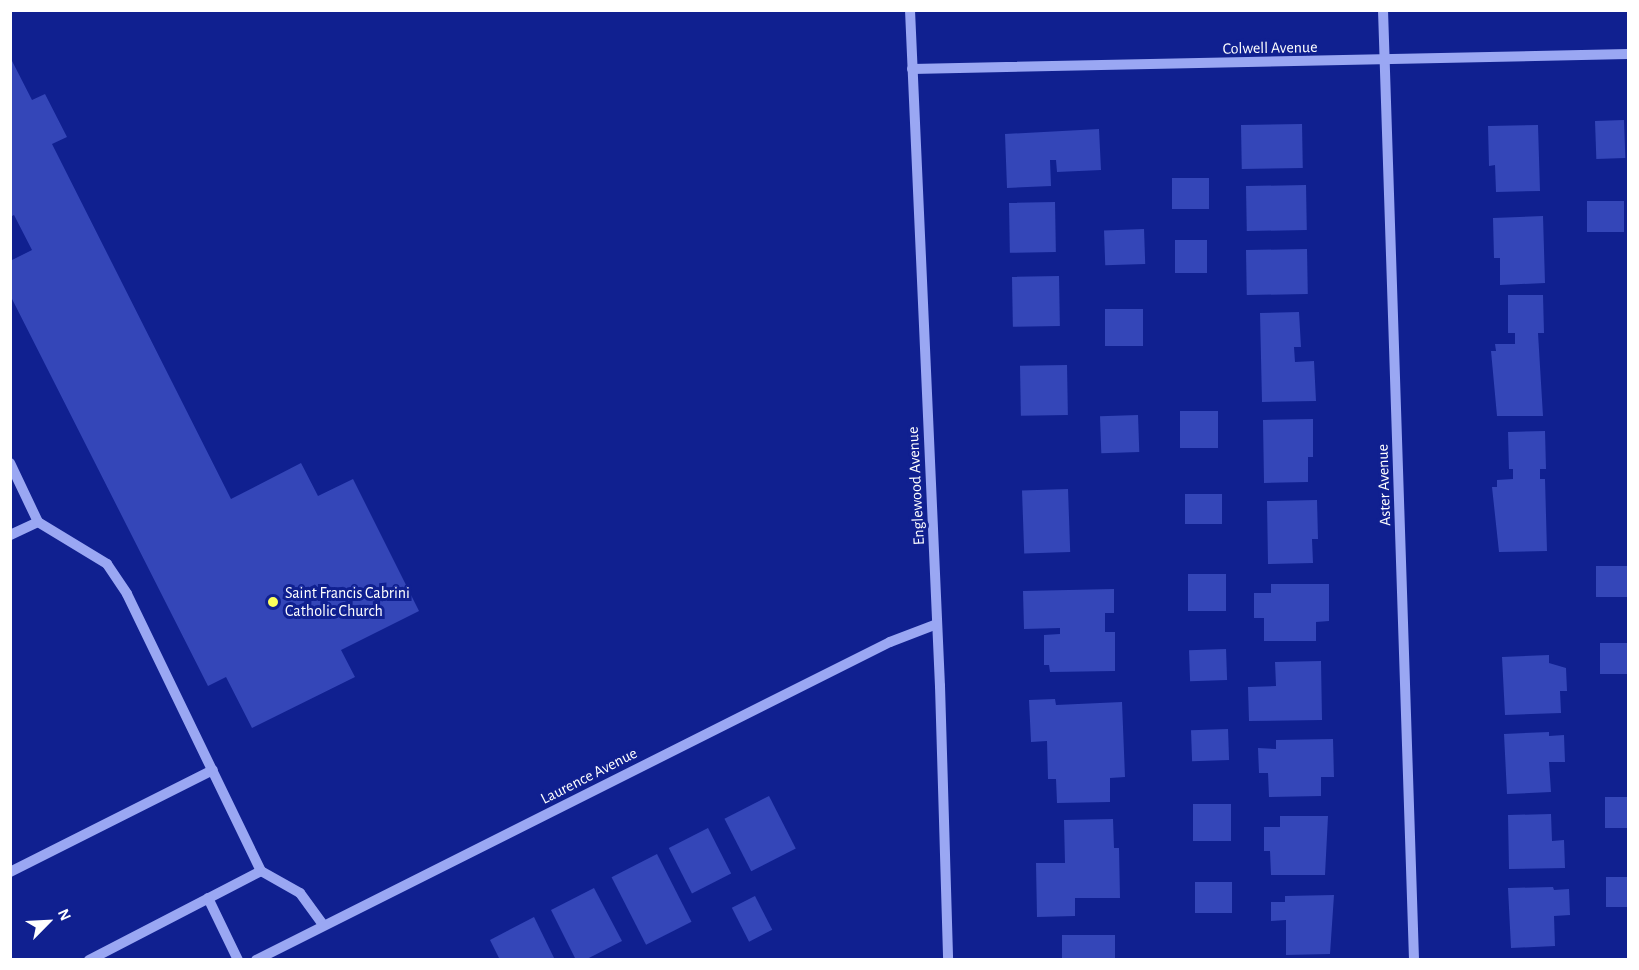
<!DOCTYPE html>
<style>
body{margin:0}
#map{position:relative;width:1639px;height:970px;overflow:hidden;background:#102090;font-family:"Alegreya Sans",sans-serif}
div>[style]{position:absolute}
.building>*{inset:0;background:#3446b8;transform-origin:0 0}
.minor>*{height:10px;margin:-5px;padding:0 5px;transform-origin:5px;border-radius:5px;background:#9aa7f3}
.dots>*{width:16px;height:16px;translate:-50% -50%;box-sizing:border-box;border:3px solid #102090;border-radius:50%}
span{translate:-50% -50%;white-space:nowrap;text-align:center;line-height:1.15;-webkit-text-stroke:6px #102090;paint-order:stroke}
.street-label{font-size:16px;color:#fff}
.poi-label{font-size:16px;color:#fff}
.left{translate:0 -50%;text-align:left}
.frame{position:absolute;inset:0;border:12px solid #fff;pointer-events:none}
.north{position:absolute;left:18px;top:892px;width:60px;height:60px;-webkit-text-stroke:4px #102090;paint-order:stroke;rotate:66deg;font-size:16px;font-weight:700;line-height:24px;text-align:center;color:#fff}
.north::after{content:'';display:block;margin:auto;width:21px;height:27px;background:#fff;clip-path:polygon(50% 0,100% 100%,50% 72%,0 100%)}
</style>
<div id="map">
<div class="building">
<div style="clip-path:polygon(10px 57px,32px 100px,45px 94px,67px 137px,52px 144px,231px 499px,301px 463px,318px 496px,353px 479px,419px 611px,341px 650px,355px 677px,252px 728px,226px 677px,208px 686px,10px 295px,10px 261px,32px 250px,14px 215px,10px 217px)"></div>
<div style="left:1624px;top:120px;width:38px;height:29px;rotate:88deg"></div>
<div style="left:1302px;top:124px;width:44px;height:61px;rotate:89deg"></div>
<div style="clip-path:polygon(1538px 125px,1540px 191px,1496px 192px,1495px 165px,1489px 166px,1488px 126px)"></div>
<div style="clip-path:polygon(1099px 129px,1101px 170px,1057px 172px,1056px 160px,1050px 160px,1051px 186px,1007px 188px,1005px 134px)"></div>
<div style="left:1172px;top:178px;width:37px;height:31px"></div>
<div style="left:1306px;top:185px;width:45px;height:60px;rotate:89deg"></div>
<div style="left:1587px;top:201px;width:37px;height:31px"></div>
<div style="left:1055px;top:202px;width:50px;height:46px;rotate:89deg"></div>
<div style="clip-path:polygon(1543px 216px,1545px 283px,1500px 285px,1500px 258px,1494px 258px,1493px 218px)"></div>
<div style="left:1144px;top:229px;width:35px;height:40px;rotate:88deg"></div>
<div style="left:1175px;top:240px;width:32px;height:33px"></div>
<div style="left:1307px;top:249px;width:45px;height:61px;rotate:89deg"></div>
<div style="left:1059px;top:276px;width:50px;height:47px;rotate:89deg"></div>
<div style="clip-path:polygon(1508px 295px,1543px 295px,1544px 333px,1538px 333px,1543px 416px,1497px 416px,1491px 351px,1496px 351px,1495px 344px,1515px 344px,1515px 333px,1508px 333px)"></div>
<div style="left:1143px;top:309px;width:37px;height:38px;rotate:90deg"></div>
<div style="clip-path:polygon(1299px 312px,1301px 347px,1294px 347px,1295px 362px,1314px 361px,1316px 401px,1262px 402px,1260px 313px)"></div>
<div style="left:1067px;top:365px;width:50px;height:47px;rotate:89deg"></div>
<div style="left:1218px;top:411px;width:37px;height:38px;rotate:90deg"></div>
<div style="left:1138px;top:415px;width:37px;height:38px;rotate:88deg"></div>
<div style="clip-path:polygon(1313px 419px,1313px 457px,1308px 457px,1308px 482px,1264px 483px,1263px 420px)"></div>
<div style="clip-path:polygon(1545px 431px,1546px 469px,1540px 469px,1540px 479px,1545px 479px,1547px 551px,1499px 552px,1492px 487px,1497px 487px,1497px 480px,1513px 479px,1513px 469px,1509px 469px,1508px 432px)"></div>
<div style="left:1068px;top:489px;width:63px;height:46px;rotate:88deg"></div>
<div style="left:1185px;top:494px;width:37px;height:30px"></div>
<div style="clip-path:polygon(1317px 500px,1318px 539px,1312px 539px,1313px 563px,1268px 564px,1267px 501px)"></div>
<div style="left:1628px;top:566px;width:31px;height:32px;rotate:90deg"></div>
<div style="left:1188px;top:574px;width:38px;height:37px"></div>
<div style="clip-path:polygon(1271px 584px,1329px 584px,1329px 621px,1316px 622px,1316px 641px,1264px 641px,1264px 618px,1254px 618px,1254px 593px,1271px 593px)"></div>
<div style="clip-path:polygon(1114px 589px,1114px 613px,1105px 613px,1105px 632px,1115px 632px,1115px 671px,1050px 672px,1049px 665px,1044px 665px,1044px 635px,1060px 634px,1060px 628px,1024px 629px,1023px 591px)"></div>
<div style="left:1628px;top:643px;width:31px;height:28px;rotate:90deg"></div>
<div style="left:1226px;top:649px;width:31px;height:37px;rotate:88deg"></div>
<div style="clip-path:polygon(1549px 655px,1549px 663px,1566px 668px,1567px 691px,1560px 691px,1561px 713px,1505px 715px,1502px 657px)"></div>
<div style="clip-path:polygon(1321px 661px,1322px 720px,1249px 721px,1248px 687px,1276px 686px,1275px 662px)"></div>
<div style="clip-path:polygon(1055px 699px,1056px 705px,1122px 702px,1125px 777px,1110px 778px,1110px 802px,1057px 803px,1056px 779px,1048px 779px,1047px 741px,1031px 742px,1029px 700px)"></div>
<div style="left:1228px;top:729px;width:31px;height:37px;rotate:88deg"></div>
<div style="clip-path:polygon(1549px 732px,1549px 736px,1564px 735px,1565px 762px,1549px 762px,1551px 792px,1507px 794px,1504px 734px)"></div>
<div style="clip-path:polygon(1333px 739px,1334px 777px,1321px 777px,1321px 796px,1269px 797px,1268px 773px,1259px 773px,1258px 748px,1276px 749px,1276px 740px)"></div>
<div style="left:769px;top:796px;width:59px;height:50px;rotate:63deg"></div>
<div style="left:1628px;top:797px;width:31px;height:23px;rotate:90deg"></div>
<div style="left:1193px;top:804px;width:38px;height:37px"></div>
<div style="clip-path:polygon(1551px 814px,1552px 841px,1564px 840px,1565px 868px,1509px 869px,1508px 815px)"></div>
<div style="clip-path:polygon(1280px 816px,1328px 816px,1325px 875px,1271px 875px,1270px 851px,1264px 851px,1264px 827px,1280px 827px)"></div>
<div style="clip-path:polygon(1113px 819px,1114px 848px,1119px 848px,1120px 898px,1075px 898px,1075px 916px,1037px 917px,1036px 863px,1065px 863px,1064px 820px)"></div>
<div style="left:708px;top:828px;width:51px;height:44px;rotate:63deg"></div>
<div style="left:657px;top:854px;width:76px;height:51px;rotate:63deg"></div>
<div style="left:1628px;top:877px;width:30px;height:22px;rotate:90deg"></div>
<div style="left:1195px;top:882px;width:37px;height:31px"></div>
<div style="clip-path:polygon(1553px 887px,1554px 890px,1569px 889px,1570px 915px,1554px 916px,1555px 946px,1511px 948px,1508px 888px)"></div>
<div style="clip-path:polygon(594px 888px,622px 941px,585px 960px,576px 960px,551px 910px)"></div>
<div style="clip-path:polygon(1334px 895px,1330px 954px,1286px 955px,1286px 920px,1271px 921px,1271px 902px,1285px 902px,1285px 896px)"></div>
<div style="left:755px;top:896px;width:38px;height:26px;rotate:63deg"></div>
<div style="clip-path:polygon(534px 917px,555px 960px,500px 960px,490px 940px)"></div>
<div style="left:1062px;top:935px;width:53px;height:25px"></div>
</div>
<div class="minor">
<div style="left:910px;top:10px;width:677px;rotate:87.46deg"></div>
<div style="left:940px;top:686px;width:274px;rotate:88.3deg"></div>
<div style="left:1383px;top:10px;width:951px;rotate:88.13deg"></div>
<div style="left:912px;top:69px;width:716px;rotate:-1.2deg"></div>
<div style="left:10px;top:463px;width:65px;rotate:64.6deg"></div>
<div style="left:38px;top:522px;width:31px;rotate:155deg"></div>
<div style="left:38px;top:522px;width:81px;rotate:31.3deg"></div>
<div style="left:107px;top:564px;width:36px;rotate:56deg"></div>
<div style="left:127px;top:594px;width:308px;rotate:64.2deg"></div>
<div style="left:261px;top:871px;width:194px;rotate:152.6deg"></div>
<div style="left:261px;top:871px;width:45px;rotate:29.4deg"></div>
<div style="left:300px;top:893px;width:39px;rotate:54deg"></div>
<div style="left:10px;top:872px;width:227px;rotate:-26.7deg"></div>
<div style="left:208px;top:898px;width:69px;rotate:64.2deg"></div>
<div style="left:256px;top:960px;width:709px;rotate:-26.64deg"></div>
<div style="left:890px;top:642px;width:50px;rotate:-21deg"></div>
</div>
<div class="dots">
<div style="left:273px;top:602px;background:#fcff5c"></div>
</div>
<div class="street-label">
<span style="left:1270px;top:48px;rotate:-1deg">Colwell Avenue</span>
<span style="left:1384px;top:485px;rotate:-92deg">Aster Avenue</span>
<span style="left:916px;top:486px;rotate:-93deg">Englewood Avenue</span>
<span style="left:589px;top:776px;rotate:-27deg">Laurence Avenue</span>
</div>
<div class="poi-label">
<span class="left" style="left:285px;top:602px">Saint Francis Cabrini<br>Catholic Church</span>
</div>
<div class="frame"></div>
<div class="north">N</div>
</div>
